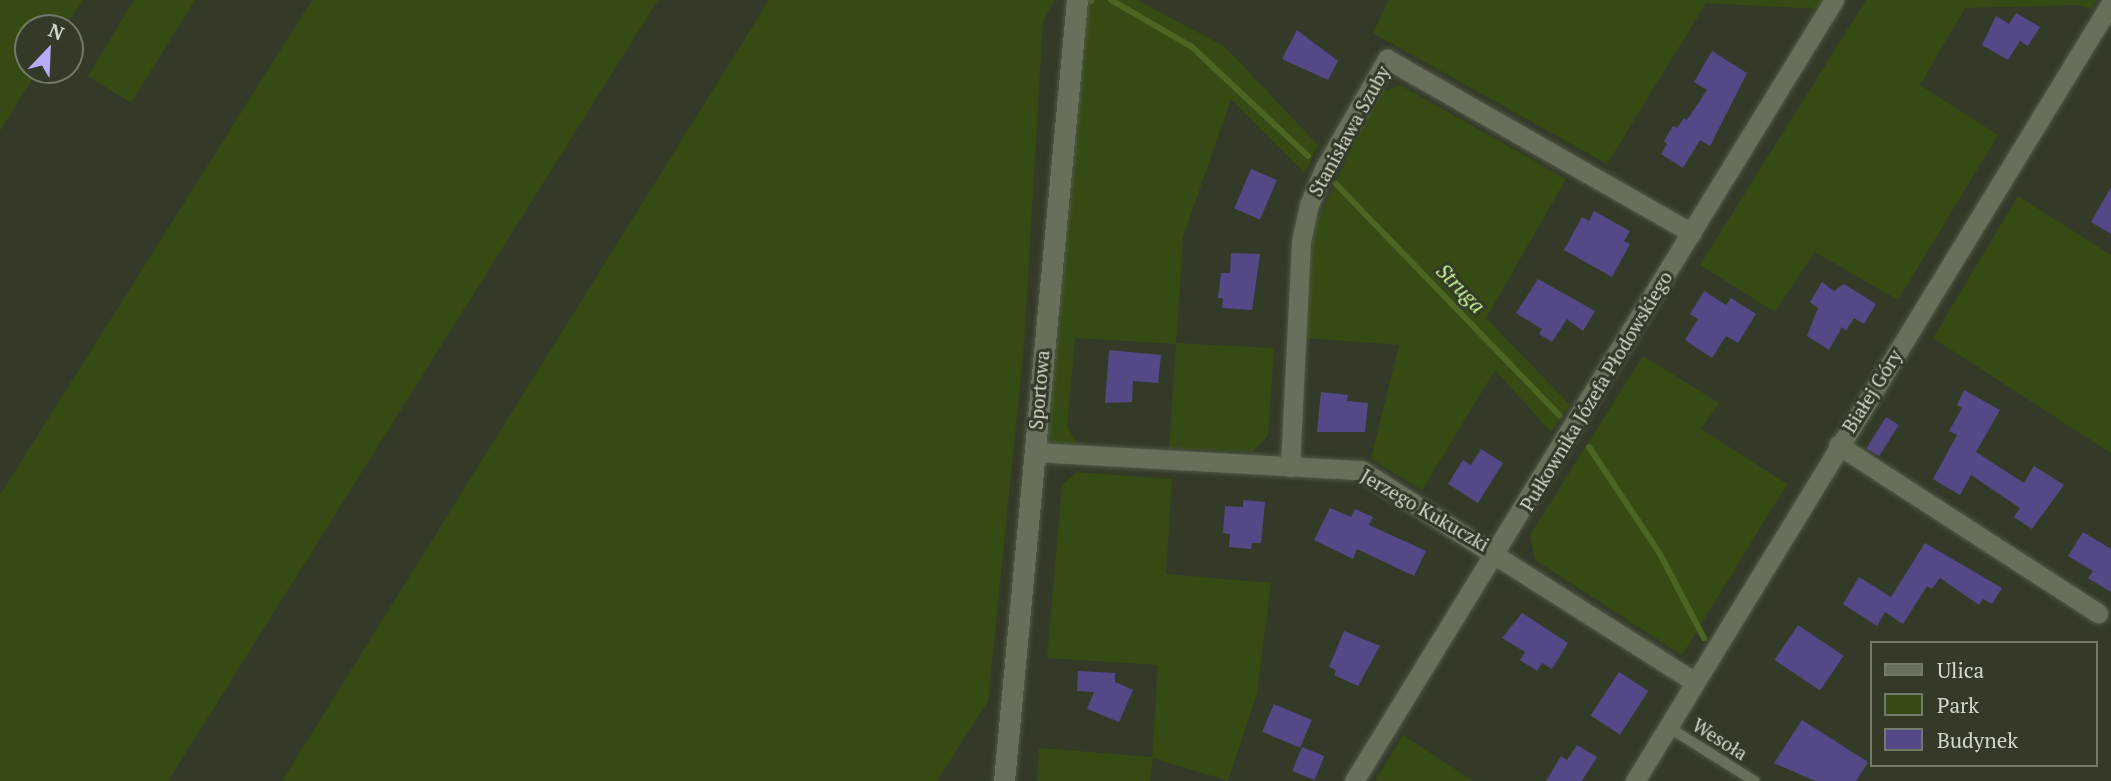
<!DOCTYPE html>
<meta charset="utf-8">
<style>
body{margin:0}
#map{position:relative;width:2111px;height:781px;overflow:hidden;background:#333b28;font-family:"PT Serif",serif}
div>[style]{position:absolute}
.green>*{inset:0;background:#364a14}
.stream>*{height:6px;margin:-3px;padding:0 3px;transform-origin:3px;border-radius:3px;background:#4b6622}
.building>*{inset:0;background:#554886;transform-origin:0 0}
.roads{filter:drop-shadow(0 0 2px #515948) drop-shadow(0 0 2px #515948)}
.lane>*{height:10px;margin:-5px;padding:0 5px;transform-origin:5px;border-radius:5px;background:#66705a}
.street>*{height:19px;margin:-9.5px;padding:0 9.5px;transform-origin:9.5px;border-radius:9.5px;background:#66705a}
.secondary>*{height:21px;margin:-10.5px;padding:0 10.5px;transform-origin:10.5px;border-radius:10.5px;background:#66705a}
span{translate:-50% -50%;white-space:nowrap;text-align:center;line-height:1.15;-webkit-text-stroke:6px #333b28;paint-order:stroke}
.street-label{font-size:19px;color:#d2d8cc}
.water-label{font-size:21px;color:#c8f293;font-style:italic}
.legend{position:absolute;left:1870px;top:641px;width:228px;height:126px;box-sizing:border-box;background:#333b28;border:2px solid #737a6a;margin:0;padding:9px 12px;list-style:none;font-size:21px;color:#d2d8cc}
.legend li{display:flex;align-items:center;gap:14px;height:35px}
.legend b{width:35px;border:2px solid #737a6a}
.north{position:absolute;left:14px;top:14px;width:70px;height:70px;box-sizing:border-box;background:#333b28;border:2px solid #737a6a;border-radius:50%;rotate:23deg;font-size:19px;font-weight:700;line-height:28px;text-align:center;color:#d2d8cc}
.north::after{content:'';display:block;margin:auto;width:24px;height:32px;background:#b8abf7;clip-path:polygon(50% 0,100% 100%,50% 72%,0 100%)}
</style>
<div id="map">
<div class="green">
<div style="clip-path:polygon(0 0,83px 0,65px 28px,28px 28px,28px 70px,38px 70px,0 131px)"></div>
<div style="clip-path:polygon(134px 0,195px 0,131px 103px,88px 76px)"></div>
<div style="clip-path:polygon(312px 0,658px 0,168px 781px,0 781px,0 495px)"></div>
<div style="clip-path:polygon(769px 0,1055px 0,1043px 21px,1024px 345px,988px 701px,937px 781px,282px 781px)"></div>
<div style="clip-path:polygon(1088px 0,1137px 0,1225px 47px,1318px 145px,1305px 173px,1231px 99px,1183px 237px,1176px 343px,1274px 348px,1268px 436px,1252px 452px,1169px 448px,1176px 344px,1075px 338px,1067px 427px,1077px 444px,1056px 445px,1048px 436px)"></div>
<div style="clip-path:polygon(1389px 0,1823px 0,1818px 9px,1706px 3px,1607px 164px,1373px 33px)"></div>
<div style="clip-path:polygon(1866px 0,2097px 0,2092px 9px,2078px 5px,1965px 8px,1920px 85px,1998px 135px,1898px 300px,1815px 252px,1775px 312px,1700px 265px)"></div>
<div style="clip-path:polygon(1400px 85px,1566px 179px,1486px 318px,1570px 405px,1551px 432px,1495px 370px,1422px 490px,1371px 459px,1399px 345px,1305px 338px,1313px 229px,1378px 93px)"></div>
<div style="clip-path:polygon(2018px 196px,2111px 255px,2111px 453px,1933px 338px)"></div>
<div style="clip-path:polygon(1643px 356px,1719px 403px,1701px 429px,1787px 484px,1682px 655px,1535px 560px,1530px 535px)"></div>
<div style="clip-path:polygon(1076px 472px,1172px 479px,1166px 574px,1271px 583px,1257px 693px,1228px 781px,1153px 758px,1150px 781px,1037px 781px,1039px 748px,1152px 757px,1158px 665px,1047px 658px,1062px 486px)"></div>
<div style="clip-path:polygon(1403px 735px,1473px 781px,1375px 781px)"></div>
</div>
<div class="stream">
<div style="left:1111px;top:0;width:94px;rotate:30.1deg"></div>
<div style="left:1192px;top:47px;width:159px;rotate:43.2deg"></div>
<div style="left:1091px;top:1px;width:1px;rotate:-90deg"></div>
<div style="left:1336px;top:184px;width:322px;rotate:46deg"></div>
<div style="left:1589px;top:447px;width:128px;rotate:56.4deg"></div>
<div style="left:1660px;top:554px;width:95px;rotate:62.4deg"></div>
</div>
<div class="building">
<div style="clip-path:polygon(2016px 13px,2040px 27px,2028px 46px,2020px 41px,2008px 60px,1982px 45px,1996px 16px,2009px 24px)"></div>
<div style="clip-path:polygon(1297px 30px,1338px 61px,1328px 80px,1282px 59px)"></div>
<div style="clip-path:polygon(1712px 51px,1747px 73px,1710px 146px,1700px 140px,1683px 168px,1661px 154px,1667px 144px,1664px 141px,1673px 126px,1677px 128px,1684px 118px,1687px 120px,1707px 90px,1694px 82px)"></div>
<div style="left:1251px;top:169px;width:28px;height:43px;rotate:23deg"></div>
<div style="clip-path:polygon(2111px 187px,2111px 234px,2091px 222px)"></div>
<div style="clip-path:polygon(1594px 211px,1630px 231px,1624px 241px,1630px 244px,1612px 277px,1564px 250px,1582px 217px,1589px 221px)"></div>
<div style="clip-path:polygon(1231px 253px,1260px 254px,1252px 310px,1222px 308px,1223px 298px,1218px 298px,1221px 273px,1230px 273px)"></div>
<div style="clip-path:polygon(1538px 279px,1595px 311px,1583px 331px,1567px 319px,1552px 342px,1539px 334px,1542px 329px,1516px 313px)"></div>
<div style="clip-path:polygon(1822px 282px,1834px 291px,1844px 284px,1876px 304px,1864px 324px,1854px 318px,1846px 331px,1842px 327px,1829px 350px,1807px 336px,1818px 308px,1810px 302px)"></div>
<div style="clip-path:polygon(1704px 291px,1726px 305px,1731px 298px,1756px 314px,1738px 343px,1726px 336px,1712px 358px,1685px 340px,1698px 319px,1690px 314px)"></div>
<div style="clip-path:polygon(1109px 350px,1161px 355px,1158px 383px,1133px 381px,1132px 402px,1105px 403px)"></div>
<div style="clip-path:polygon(1964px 390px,2000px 410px,1976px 452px,2024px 483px,2034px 466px,2064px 485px,2032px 529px,2014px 517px,2020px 508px,1971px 475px,1960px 495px,1933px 479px,1957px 435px,1949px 431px,1962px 408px,1957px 405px)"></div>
<div style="clip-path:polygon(1321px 392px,1348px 395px,1347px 401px,1368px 403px,1365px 432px,1317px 432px)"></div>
<div style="left:1886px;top:417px;width:15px;height:37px;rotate:32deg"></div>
<div style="clip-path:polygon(1481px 449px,1503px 463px,1478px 503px,1448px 484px,1463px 460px,1471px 465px)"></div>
<div style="clip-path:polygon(1243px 500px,1265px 502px,1261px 543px,1252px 543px,1251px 549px,1229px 547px,1230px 534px,1223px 533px,1225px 506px,1243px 507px)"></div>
<div style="clip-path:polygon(1330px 508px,1351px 517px,1355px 509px,1373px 517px,1369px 525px,1426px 551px,1414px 576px,1357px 549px,1353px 559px,1314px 540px)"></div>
<div style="clip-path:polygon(2083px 532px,2111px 549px,2111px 592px,2088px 578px,2093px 571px,2068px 556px)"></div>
<div style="clip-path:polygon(1925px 543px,2002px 588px,1992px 604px,1983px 599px,1979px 605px,1940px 578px,1932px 589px,1927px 586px,1903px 624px,1885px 612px,1877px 626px,1843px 604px,1859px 577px,1891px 597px)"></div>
<div style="clip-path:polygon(1522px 613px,1568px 643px,1552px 669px,1542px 663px,1537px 671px,1520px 660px,1525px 652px,1502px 638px)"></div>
<div style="left:1798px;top:625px;width:55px;height:42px;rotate:34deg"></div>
<div style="clip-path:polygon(1344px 631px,1380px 646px,1358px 686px,1334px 675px,1336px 670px,1329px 667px)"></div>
<div style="clip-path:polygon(1078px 671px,1115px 673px,1115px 682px,1133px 690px,1119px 722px,1087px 709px,1094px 692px,1077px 691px)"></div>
<div style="left:1619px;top:672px;width:35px;height:52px;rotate:33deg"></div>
<div style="left:1274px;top:704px;width:41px;height:30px;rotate:23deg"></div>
<div style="clip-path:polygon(1802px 720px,1868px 762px,1856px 781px,1815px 781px,1774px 763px)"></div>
<div style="clip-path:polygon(1577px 745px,1597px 757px,1582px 781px,1546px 781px,1561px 756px,1567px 760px)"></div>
<div style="left:1302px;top:747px;width:24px;height:26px;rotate:22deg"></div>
</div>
<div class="roads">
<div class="lane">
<div style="left:1668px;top:727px;width:102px;rotate:32.1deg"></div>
</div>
<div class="street">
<div style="left:1838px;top:445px;width:310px;rotate:32.9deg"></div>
<div style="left:1034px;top:452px;width:327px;rotate:3.2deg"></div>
<div style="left:1361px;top:470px;width:394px;rotate:32.4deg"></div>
<div style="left:1290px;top:467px;width:225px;rotate:-87.2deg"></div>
<div style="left:1301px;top:242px;width:38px;rotate:-78deg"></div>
<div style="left:1309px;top:205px;width:41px;rotate:-67.2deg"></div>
<div style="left:1325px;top:167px;width:125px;rotate:-60.1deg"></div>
<div style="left:1387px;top:59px;width:351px;rotate:29.7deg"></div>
<div style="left:1354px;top:781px;width:917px;rotate:-58.43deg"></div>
<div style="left:1635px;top:781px;width:912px;rotate:-58.54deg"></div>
</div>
<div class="secondary">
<div style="left:1004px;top:781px;width:784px;rotate:-84.66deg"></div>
</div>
</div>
<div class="street-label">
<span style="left:1349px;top:131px;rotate:-61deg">Stanisława Szuby</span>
<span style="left:1039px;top:390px;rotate:-85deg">Sportowa</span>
<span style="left:1596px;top:391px;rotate:-59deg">Pułkownika Józefa Płodowskiego</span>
<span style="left:1872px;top:391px;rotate:-58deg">Białej Góry</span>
<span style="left:1425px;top:510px;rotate:30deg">Jerzego Kukuczki</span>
<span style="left:1720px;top:739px;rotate:32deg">Wesoła</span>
</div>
<div class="water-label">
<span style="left:1461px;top:288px;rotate:46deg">Struga</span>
</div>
<ul class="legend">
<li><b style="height:9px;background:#66705a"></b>Ulica</li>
<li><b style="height:19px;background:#364a14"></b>Park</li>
<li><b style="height:19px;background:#554886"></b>Budynek</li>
</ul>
<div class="north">N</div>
</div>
